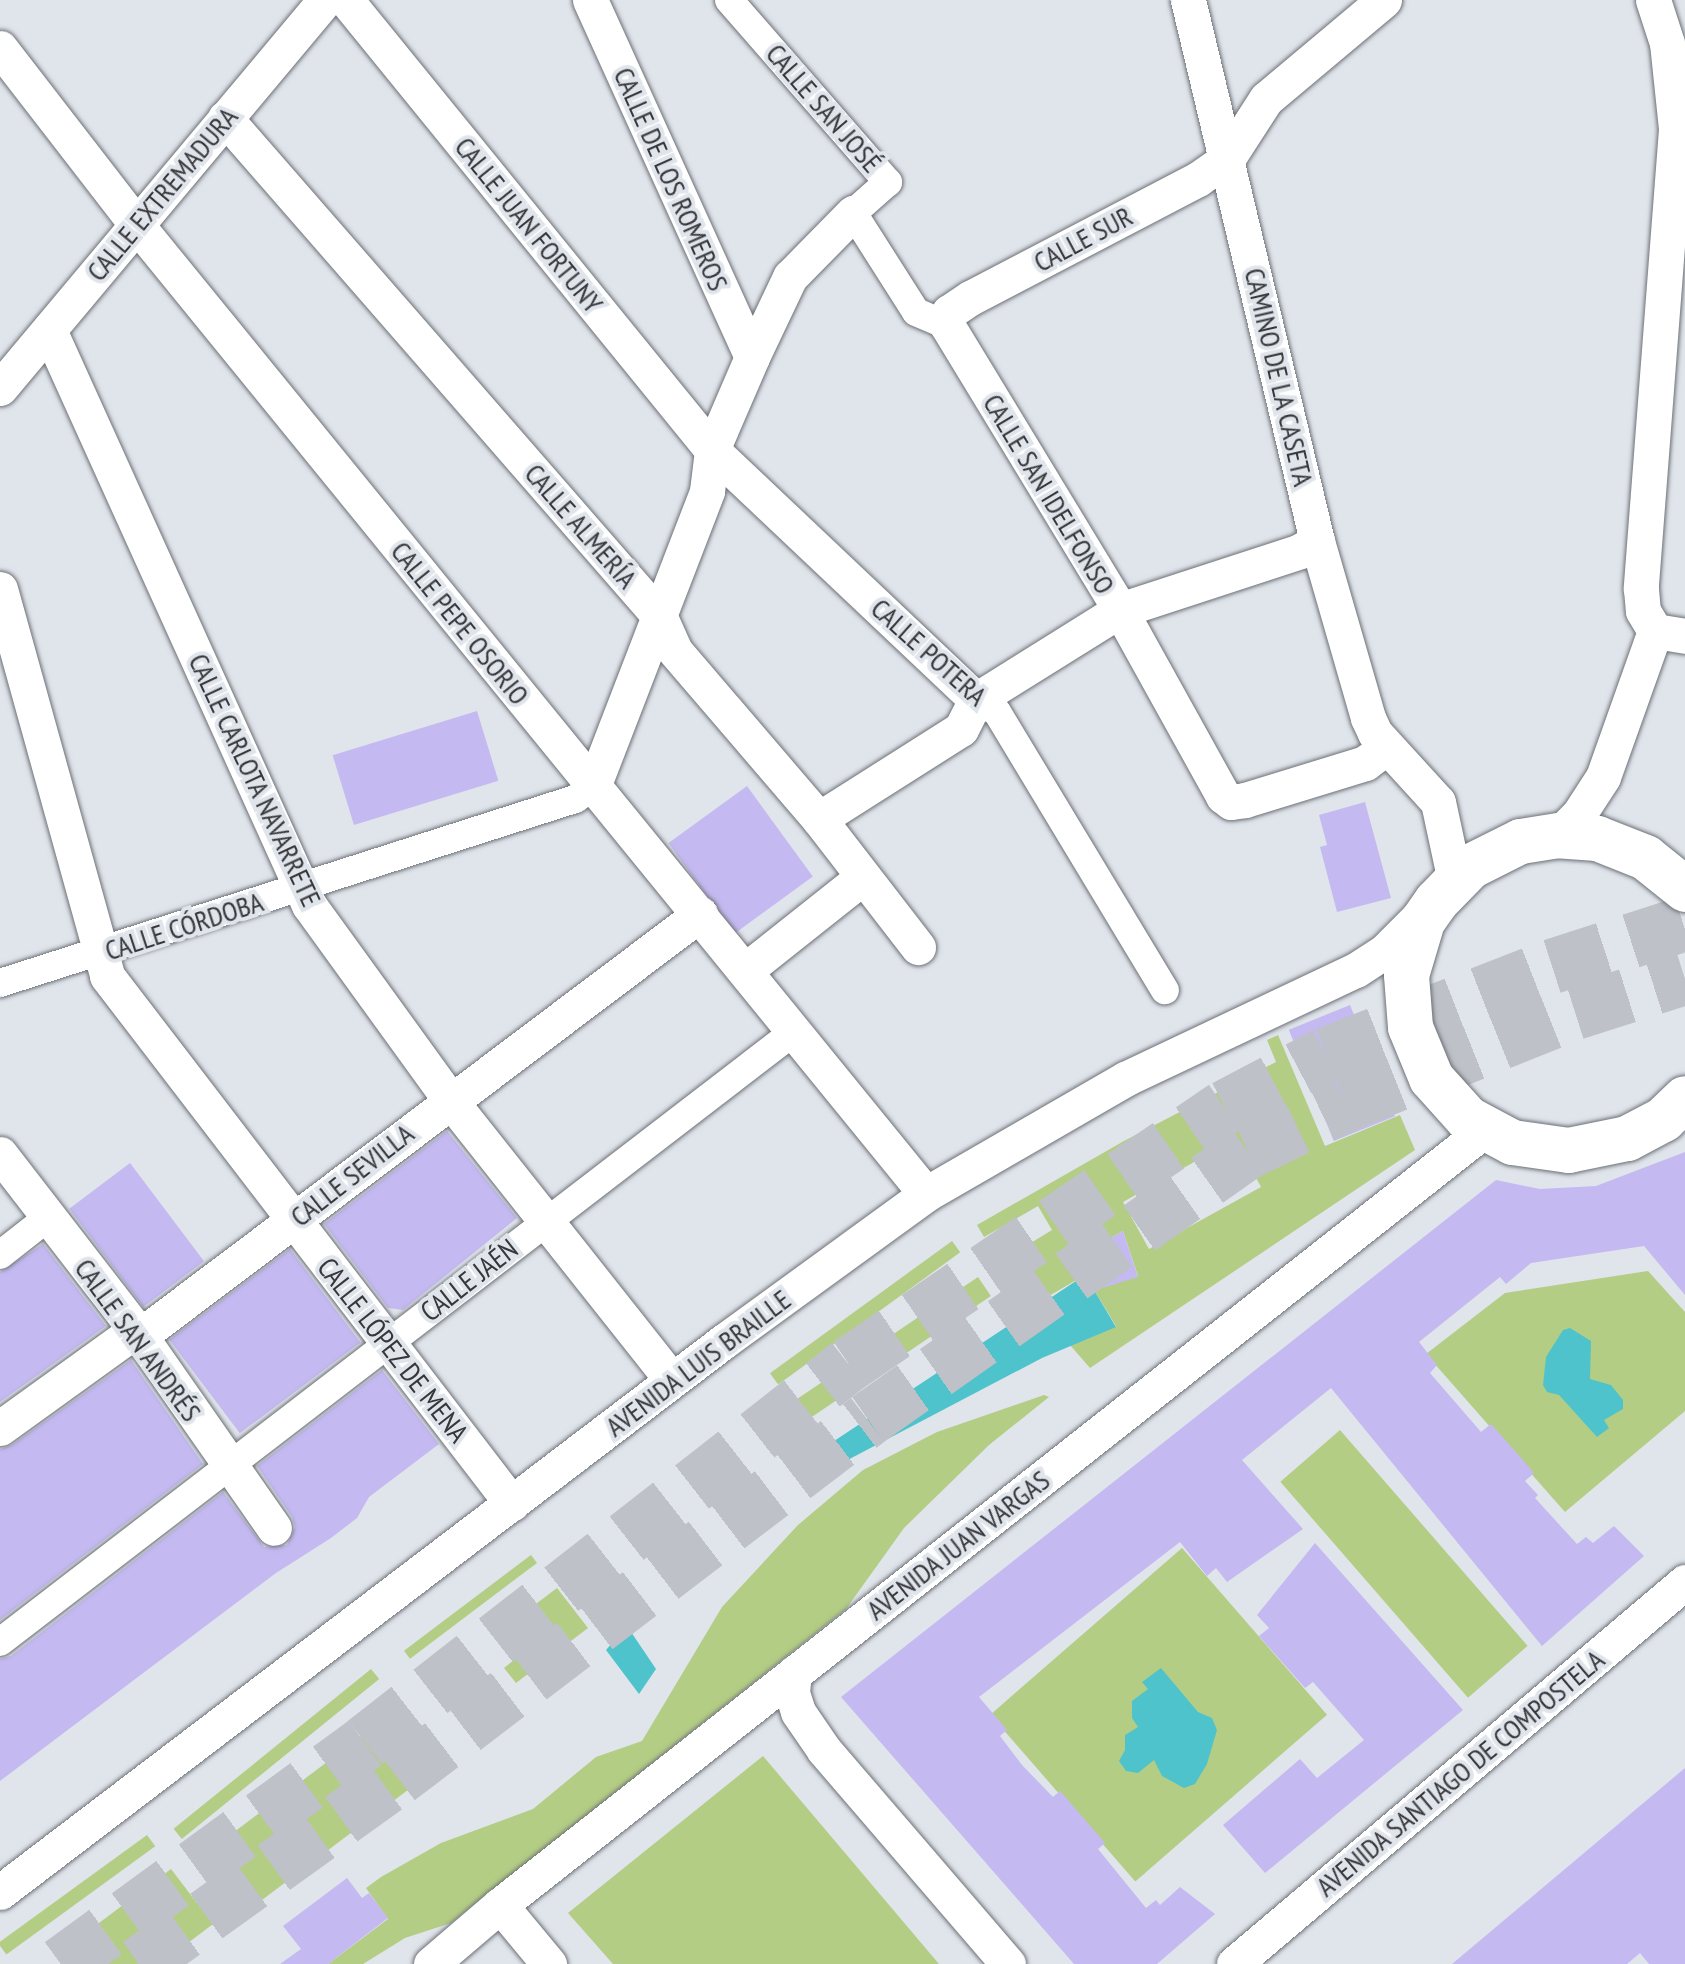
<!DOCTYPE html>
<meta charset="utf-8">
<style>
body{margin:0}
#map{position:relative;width:1685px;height:1964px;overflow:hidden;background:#e0e4eb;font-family:"PT Sans Narrow",sans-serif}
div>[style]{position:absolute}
.green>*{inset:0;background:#b4cd85;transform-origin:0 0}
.water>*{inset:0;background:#4fc3cb}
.building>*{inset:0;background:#c4baf1;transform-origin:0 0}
.motorway-tunnel>*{height:55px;margin-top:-27.5px;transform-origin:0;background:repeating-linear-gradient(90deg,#bec1c8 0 55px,transparent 0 83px)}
.roads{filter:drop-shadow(0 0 2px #6c7176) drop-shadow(0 0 2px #6c7176)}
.pedestrian>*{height:28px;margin:-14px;padding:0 14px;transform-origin:14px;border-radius:14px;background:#fff}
.minor>*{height:35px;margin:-17.5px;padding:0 17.5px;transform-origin:17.5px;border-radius:17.5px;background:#fff}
.tertiary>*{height:45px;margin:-22.5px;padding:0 22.5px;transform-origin:22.5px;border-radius:22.5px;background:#fff}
span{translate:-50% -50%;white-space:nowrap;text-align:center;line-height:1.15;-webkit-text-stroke:8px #e0e4eb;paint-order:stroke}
.street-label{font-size:28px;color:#36373a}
</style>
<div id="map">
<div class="green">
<div style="clip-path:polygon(evenodd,1278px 1035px,1325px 1146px,1400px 1115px,1415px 1150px,1090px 1368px,1070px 1345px,1116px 1326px,1085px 1275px,1035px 1304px,1003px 1260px,1052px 1230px,1038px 1206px,984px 1237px,977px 1225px,1124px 1141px,1276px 1062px,1267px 1040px,1278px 1035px,1235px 1139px,1261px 1187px,1149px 1249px,1123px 1202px,1235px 1139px,1278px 1035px,1123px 1231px,1138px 1276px,1095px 1290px,1080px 1255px,1123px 1231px)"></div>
<div style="left:952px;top:1241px;width:14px;height:225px;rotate:54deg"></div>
<div style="clip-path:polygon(1648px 1271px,1685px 1312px,1685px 1411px,1565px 1512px,1426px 1354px,1505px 1293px)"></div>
<div style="left:978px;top:1277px;width:23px;height:225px;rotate:56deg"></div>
<div style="clip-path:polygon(1044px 1395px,1049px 1397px,989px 1445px,904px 1528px,846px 1609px,451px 1923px,405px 1938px,363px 1964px,328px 1964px,388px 1919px,366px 1888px,381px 1877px,441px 1843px,533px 1809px,596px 1757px,642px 1741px,722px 1607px,798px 1525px,863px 1470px,937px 1432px)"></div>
<div style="left:1340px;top:1430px;width:286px;height:79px;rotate:49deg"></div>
<div style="left:1182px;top:1548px;width:221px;height:254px;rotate:49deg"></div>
<div style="left:531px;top:1555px;width:10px;height:159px;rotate:53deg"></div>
<div style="clip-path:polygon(557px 1588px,588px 1628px,516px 1683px,504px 1668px,519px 1656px,500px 1631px)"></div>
<div style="left:371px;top:1669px;width:13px;height:254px;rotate:51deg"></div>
<div style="left:404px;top:1704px;width:71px;height:253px;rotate:53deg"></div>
<div style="clip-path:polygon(763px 1756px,939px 1964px,613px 1964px,568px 1913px)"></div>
<div style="left:147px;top:1835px;width:14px;height:184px;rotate:54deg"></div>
<div style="clip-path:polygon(171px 1869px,213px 1924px,160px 1964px,85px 1964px,71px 1944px)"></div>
</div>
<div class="water">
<div style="clip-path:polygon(1085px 1275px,1116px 1327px,1042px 1358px,840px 1464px,825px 1447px)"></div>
<div style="clip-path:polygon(1570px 1328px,1591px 1341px,1590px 1379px,1611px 1385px,1623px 1400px,1623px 1409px,1604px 1420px,1609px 1428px,1597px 1437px,1559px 1395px,1547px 1392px,1543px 1385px,1546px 1357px,1563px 1330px)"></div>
<div style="clip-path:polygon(627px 1626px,656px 1669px,639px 1694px,606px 1650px)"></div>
<div style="clip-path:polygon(1161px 1668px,1198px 1712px,1212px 1718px,1217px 1730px,1207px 1764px,1195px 1784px,1184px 1788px,1162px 1776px,1154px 1760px,1138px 1773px,1126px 1771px,1119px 1761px,1125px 1750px,1125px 1735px,1138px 1727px,1132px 1718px,1132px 1701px,1148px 1689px,1142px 1682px)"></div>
</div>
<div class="building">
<div style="left:477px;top:711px;width:73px;height:151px;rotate:73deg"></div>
<div style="left:747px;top:786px;width:112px;height:97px;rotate:54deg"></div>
<div style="clip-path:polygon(1365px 802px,1391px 898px,1337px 912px,1320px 847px,1327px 845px,1319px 815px)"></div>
<div style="left:1350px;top:1005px;width:120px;height:66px;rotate:68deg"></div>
<div style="clip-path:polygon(447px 1131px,517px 1218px,403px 1310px,388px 1308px,324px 1224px)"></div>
<div style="clip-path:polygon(1685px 1152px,1685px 1295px,1644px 1246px,1531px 1263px,1506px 1284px,1500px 1277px,1419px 1342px,1437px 1365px,1430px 1373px,1481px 1432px,1491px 1424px,1515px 1451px,1534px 1473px,1525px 1481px,1538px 1495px,1535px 1498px,1577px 1544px,1586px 1537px,1593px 1543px,1614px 1526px,1644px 1556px,1542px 1646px,1331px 1388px,1242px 1460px,1303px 1529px,1227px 1582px,1216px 1568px,1207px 1576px,1180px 1542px,979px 1697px,1007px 1730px,1000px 1736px,1022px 1765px,1053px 1797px,1060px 1791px,1105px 1843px,1098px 1849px,1146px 1908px,1156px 1900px,1160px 1905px,1180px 1887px,1215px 1914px,1157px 1964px,1074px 1964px,841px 1697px,1496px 1180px,1540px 1189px,1596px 1186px)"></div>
<div style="left:130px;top:1163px;width:123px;height:76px;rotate:53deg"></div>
<div style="clip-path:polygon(1123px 1231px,1138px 1277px,1095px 1290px,1077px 1257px)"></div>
<div style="clip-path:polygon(43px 1244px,106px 1326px,0 1402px,0 1272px)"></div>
<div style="left:290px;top:1249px;width:117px;height:151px;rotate:53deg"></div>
<div style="clip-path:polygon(131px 1360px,203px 1464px,0 1620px,0 1449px,12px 1445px)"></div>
<div style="clip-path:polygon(382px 1370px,439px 1444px,369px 1497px,357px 1518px,331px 1538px,276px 1573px,0 1781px,0 1659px,11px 1656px,223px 1492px,264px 1547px,287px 1545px,295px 1527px,292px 1517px,257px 1466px)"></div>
<div style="clip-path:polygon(1315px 1543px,1463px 1710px,1265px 1873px,1223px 1825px,1300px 1759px,1317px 1778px,1364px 1740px,1313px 1682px,1305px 1688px,1259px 1636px,1269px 1628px,1257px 1615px)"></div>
<div style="clip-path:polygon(1685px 1768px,1685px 1964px,1649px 1964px,1640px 1953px,1627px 1964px,1452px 1964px)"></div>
<div style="clip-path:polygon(347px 1878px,362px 1898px,369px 1893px,388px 1918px,328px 1964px,280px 1964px,301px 1949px,283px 1926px)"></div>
</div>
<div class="motorway-tunnel">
<div style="left:61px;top:1964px;width:376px;rotate:-36.1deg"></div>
<div style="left:365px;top:1742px;width:614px;rotate:-37.99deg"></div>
<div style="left:849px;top:1364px;width:455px;rotate:-34.4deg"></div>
<div style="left:1225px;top:1107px;width:114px;rotate:-27.7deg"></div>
<div style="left:1326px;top:1054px;width:243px;rotate:-21.3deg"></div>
<div style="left:1552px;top:966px;width:140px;rotate:-17.9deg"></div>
<div style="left:139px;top:1964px;width:319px;rotate:-35.7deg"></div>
<div style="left:398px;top:1778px;width:591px;rotate:-37.37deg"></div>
<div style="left:868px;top:1419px;width:465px;rotate:-35.2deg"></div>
<div style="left:1248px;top:1151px;width:109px;rotate:-25.6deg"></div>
<div style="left:1346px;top:1104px;width:247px;rotate:-21.9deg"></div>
<div style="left:1575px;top:1012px;width:115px;rotate:-17.7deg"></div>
</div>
<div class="roads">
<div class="pedestrian">
<div style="left:729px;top:0;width:242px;rotate:48.9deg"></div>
<div style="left:888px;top:182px;width:47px;rotate:138.5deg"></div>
<div style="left:853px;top:213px;width:117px;rotate:57.5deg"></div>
<div style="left:916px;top:312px;width:34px;rotate:23deg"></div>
<div style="left:976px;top:700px;width:24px;rotate:30deg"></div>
<div style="left:997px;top:712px;width:325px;rotate:58.9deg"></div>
<div style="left:0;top:983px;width:604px;rotate:-17.74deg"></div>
<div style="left:575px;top:799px;width:22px;rotate:-34deg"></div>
<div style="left:0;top:1255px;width:60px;rotate:-38.2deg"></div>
<div style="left:0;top:1642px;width:1004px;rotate:-37.55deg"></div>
</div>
<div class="minor">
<div style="left:346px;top:0;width:580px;rotate:50.88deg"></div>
<div style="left:712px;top:450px;width:364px;rotate:43.4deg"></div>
<div style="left:590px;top:0;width:392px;rotate:65.6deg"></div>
<div style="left:1188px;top:0;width:556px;rotate:76.59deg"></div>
<div style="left:1317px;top:541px;width:184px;rotate:73.9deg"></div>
<div style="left:1368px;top:718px;width:17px;rotate:65deg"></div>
<div style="left:1375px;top:733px;width:93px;rotate:47.6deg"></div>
<div style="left:1438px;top:802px;width:81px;rotate:77.9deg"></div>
<div style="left:1384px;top:0;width:154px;rotate:140deg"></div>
<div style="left:1266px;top:99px;width:70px;rotate:122.8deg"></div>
<div style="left:1228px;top:158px;width:37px;rotate:145deg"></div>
<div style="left:1198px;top:179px;width:257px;rotate:152.4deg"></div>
<div style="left:970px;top:298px;width:25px;rotate:146deg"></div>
<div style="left:949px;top:312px;width:13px;rotate:99deg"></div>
<div style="left:947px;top:325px;width:333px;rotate:58.7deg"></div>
<div style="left:1120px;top:610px;width:213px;rotate:61deg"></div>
<div style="left:1223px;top:796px;width:10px;rotate:37deg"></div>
<div style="left:1231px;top:802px;width:14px;rotate:-8deg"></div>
<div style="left:1245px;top:800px;width:126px;rotate:-17.1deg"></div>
<div style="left:1365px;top:763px;width:27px;rotate:-36deg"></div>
<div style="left:1653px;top:0;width:45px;rotate:72deg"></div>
<div style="left:1667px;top:43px;width:86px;rotate:84deg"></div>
<div style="left:1676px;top:129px;width:461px;rotate:94.4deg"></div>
<div style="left:1641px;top:589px;width:22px;rotate:85deg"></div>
<div style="left:1643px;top:611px;width:23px;rotate:59deg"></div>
<div style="left:0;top:48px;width:222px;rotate:52.3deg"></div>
<div style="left:136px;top:224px;width:1251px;rotate:50.84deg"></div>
<div style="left:225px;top:118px;width:662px;rotate:48.92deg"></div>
<div style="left:660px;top:617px;width:37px;rotate:66deg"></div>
<div style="left:675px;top:651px;width:221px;rotate:49.4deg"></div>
<div style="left:819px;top:819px;width:162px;rotate:52.3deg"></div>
<div style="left:49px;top:330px;width:631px;rotate:65.67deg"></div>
<div style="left:309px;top:905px;width:241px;rotate:54.1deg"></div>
<div style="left:450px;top:1100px;width:357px;rotate:51.6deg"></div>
<div style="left:0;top:388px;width:506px;rotate:-50.05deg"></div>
<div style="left:0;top:589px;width:402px;rotate:74.5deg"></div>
<div style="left:107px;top:976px;width:665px;rotate:52.51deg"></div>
<div style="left:1655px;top:631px;width:30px;rotate:9deg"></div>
<div style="left:593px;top:787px;width:317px;rotate:-68.9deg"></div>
<div style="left:707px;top:491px;width:41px;rotate:-83deg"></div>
<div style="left:712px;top:450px;width:101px;rotate:-66.7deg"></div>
<div style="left:752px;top:357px;width:89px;rotate:-64.6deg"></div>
<div style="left:790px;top:277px;width:90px;rotate:-45.5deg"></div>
<div style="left:819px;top:819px;width:168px;rotate:-32.4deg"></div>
<div style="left:961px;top:729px;width:33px;rotate:-63deg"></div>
<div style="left:976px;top:700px;width:170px;rotate:-32deg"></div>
<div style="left:1120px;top:610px;width:189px;rotate:-18.1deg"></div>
<div style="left:1300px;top:551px;width:20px;rotate:-30deg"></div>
<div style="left:1558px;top:835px;width:30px;rotate:-45deg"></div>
<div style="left:1579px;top:814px;width:44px;rotate:-57deg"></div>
<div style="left:1603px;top:777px;width:155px;rotate:-70.4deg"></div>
<div style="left:747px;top:969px;width:148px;rotate:-38.4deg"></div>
<div style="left:0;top:1154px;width:222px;rotate:52.3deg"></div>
<div style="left:136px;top:1330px;width:241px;rotate:55.1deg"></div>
<div style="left:0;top:1428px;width:168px;rotate:-35.8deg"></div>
<div style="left:136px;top:1330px;width:13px;rotate:-4deg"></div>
<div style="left:149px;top:1329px;width:690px;rotate:-36.99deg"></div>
<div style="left:794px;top:1673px;width:20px;rotate:96deg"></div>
<div style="left:792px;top:1693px;width:20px;rotate:72deg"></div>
<div style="left:798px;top:1712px;width:46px;rotate:55.6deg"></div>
<div style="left:824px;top:1750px;width:282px;rotate:49.3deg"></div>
<div style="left:0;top:1892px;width:910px;rotate:-37.27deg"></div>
<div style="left:724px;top:1341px;width:250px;rotate:-36deg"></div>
<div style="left:926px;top:1194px;width:230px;rotate:-30deg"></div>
<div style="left:1125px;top:1079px;width:255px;rotate:-25.3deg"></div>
<div style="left:1356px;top:970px;width:35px;rotate:-33deg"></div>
<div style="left:1385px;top:951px;width:55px;rotate:-45deg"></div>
<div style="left:500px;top:1905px;width:77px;rotate:50.3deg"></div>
<div style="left:431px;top:1964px;width:91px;rotate:-40.5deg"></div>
<div style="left:500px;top:1905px;width:1256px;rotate:-38.21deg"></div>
<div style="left:1234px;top:1964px;width:591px;rotate:-40.26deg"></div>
</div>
<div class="tertiary">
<div style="left:1685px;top:889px;width:51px;rotate:-141.3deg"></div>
<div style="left:1645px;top:857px;width:52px;rotate:-158.4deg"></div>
<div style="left:1597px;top:838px;width:39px;rotate:-176deg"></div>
<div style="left:1558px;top:835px;width:38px;rotate:171deg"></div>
<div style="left:1520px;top:841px;width:56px;rotate:153.4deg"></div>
<div style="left:1470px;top:866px;width:49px;rotate:134.2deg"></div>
<div style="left:1436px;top:901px;width:24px;rotate:125deg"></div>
<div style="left:1422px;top:921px;width:56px;rotate:106.5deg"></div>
<div style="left:1406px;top:975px;width:52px;rotate:85.6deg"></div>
<div style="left:1410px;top:1027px;width:55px;rotate:67.6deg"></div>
<div style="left:1431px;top:1078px;width:54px;rotate:48deg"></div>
<div style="left:1467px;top:1118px;width:51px;rotate:28.1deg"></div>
<div style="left:1512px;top:1142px;width:57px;rotate:8.1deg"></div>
<div style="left:1568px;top:1150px;width:60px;rotate:-11.5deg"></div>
<div style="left:1627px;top:1138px;width:41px;rotate:-27.8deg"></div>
<div style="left:1663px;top:1119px;width:30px;rotate:-44deg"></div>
</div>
</div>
<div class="street-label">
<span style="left:824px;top:108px;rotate:49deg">CALLE SAN JOSÉ</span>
<span style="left:671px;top:179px;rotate:66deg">CALLE DE LOS ROMEROS</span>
<span style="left:162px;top:194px;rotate:-50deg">CALLE EXTREMADURA</span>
<span style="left:529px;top:225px;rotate:51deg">CALLE JUAN FORTUNY</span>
<span style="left:1083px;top:239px;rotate:-28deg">CALLE SUR</span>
<span style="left:1279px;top:377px;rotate:77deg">CAMINO DE LA CASETA</span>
<span style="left:1049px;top:494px;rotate:59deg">CALLE SAN IDELFONSO</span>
<span style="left:581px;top:526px;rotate:49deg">CALLE ALMERÍA</span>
<span style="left:460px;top:623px;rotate:51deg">CALLE PEPE OSORIO</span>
<span style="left:929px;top:652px;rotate:42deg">CALLE POTERA</span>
<span style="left:255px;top:780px;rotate:65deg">CALLE CARLOTA NAVARRETE</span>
<span style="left:184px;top:926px;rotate:-18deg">CALLE CÓRDOBA</span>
<span style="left:352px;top:1175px;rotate:-38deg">CALLE SEVILLA</span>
<span style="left:469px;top:1280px;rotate:-38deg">CALLE JAÉN</span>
<span style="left:138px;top:1340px;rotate:54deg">CALLE SAN ANDRÉS</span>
<span style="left:393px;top:1350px;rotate:52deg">CALLE LÓPEZ DE MENA</span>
<span style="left:698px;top:1363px;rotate:-37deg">AVENIDA LUIS BRAILLE</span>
<span style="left:958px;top:1545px;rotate:-38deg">AVENIDA JUAN VARGAS</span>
<span style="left:1460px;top:1773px;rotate:-40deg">AVENIDA SANTIAGO DE COMPOSTELA</span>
</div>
</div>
